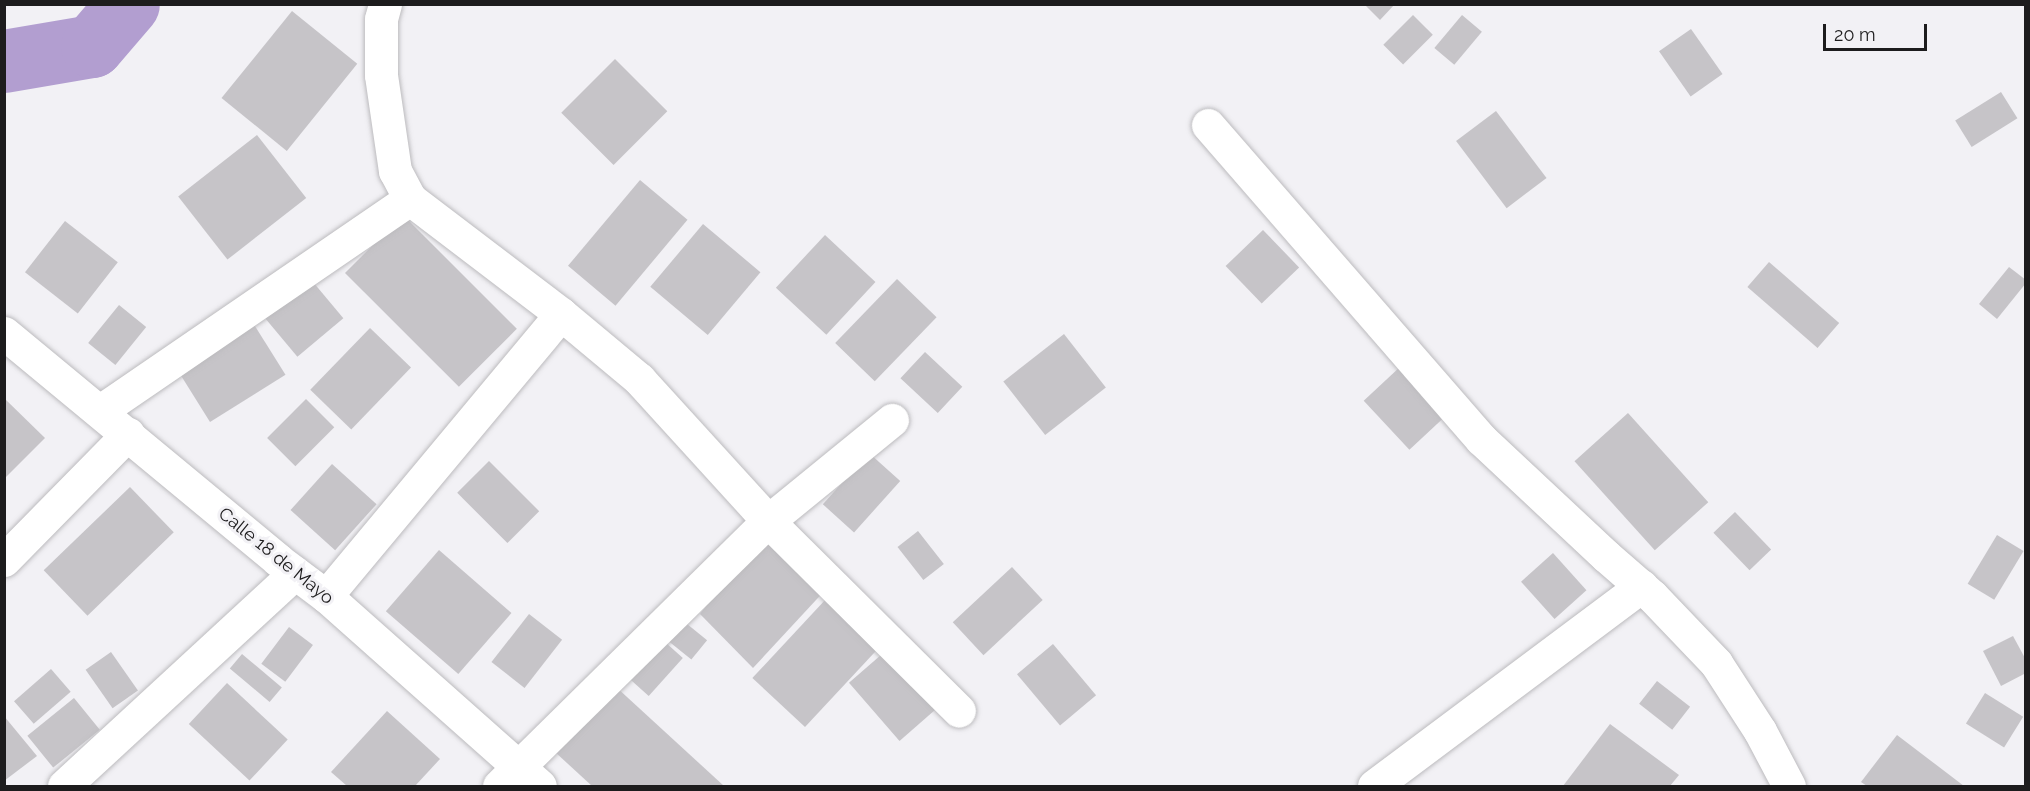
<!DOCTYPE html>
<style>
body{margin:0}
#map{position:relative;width:2030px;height:791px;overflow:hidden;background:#f2f1f5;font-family:Raleway,sans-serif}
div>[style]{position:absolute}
.river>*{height:63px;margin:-31.5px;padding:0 31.5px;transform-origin:31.5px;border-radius:31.5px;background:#b29ed0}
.building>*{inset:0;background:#c6c4c8;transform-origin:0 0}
.roads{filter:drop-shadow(0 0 2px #bcbbbe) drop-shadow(0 0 2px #bcbbbe)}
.street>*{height:33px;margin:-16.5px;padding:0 16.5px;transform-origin:16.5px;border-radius:16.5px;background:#fff}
span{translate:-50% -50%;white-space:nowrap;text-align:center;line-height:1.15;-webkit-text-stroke:6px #f2f1f5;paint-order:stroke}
.street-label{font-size:18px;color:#1d1c1d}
.frame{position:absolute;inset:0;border:6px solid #1d1c1d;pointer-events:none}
.scale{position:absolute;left:1823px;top:24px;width:104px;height:27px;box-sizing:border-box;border:3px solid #1d1c1d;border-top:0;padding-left:8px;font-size:18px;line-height:21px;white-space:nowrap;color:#1d1c1d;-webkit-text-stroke:4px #f2f1f5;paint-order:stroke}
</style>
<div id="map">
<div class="river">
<div style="left:4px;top:61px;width:89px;rotate:-9.7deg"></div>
<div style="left:92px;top:46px;width:55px;rotate:-49.4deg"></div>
</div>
<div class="building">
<div style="clip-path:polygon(1364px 4px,1395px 4px,1380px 20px)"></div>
<div style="left:292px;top:11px;width:84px;height:112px;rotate:39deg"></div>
<div style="left:1413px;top:15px;width:28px;height:42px;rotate:45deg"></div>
<div style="left:1462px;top:15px;width:26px;height:43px;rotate:40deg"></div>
<div style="left:1691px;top:29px;width:55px;height:39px;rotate:55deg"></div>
<div style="left:615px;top:59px;width:74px;height:76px;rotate:45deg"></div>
<div style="left:2001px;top:92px;width:31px;height:54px;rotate:58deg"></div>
<div style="left:1496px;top:111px;width:84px;height:50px;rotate:53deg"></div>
<div style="left:257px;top:135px;width:80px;height:100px;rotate:52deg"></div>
<div style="left:640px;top:180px;width:62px;height:112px;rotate:40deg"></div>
<div style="left:403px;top:215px;width:161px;height:82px;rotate:45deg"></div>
<div style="left:65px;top:221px;width:67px;height:65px;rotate:38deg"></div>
<div style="left:703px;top:224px;width:75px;height:82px;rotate:40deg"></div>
<div style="left:1263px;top:230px;width:52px;height:52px;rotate:46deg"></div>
<div style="left:825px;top:235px;width:69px;height:72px;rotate:43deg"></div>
<div style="left:1769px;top:262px;width:93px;height:33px;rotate:41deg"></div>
<div style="clip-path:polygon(2009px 267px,2026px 280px,2026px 283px,1997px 319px,1979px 304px)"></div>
<div style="left:308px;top:276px;width:55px;height:60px;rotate:50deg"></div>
<div style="left:897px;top:279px;width:55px;height:89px;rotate:44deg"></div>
<div style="left:119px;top:305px;width:35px;height:49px;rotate:39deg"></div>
<div style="left:250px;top:318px;width:67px;height:89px;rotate:58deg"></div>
<div style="left:370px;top:328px;width:57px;height:86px;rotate:44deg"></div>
<div style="left:1064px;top:334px;width:68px;height:77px;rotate:52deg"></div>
<div style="left:925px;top:352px;width:51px;height:36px;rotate:43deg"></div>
<div style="left:1401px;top:366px;width:67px;height:51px;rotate:47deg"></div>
<div style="clip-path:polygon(4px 398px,45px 438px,4px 479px)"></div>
<div style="left:306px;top:399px;width:40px;height:55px;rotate:45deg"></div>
<div style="left:1628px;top:413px;width:120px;height:72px;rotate:48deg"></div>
<div style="left:869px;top:453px;width:42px;height:69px;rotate:42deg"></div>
<div style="left:489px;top:461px;width:71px;height:45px;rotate:45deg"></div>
<div style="left:332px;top:464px;width:60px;height:62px;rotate:42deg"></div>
<div style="left:130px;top:487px;width:63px;height:120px;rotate:46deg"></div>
<div style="left:1735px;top:512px;width:52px;height:30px;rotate:46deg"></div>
<div style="clip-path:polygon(764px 530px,829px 586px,753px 668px,700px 614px)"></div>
<div style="left:918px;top:531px;width:42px;height:26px;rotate:52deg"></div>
<div style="left:1997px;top:535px;width:31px;height:57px;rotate:31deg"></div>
<div style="left:439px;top:550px;width:96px;height:81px;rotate:41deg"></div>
<div style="left:1553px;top:553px;width:50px;height:43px;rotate:48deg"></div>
<div style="left:1012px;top:567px;width:45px;height:81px;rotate:47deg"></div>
<div style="left:826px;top:599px;width:72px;height:108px;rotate:43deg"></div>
<div style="left:529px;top:614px;width:42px;height:61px;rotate:38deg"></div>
<div style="left:676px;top:615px;width:40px;height:25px;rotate:39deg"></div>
<div style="left:289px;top:627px;width:30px;height:46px;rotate:37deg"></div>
<div style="clip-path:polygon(2013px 636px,2026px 660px,2026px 673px,2001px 686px,1983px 651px)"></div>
<div style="left:665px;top:642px;width:24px;height:51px;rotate:42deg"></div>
<div style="left:1053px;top:644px;width:67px;height:47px;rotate:50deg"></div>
<div style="left:889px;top:648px;width:77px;height:53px;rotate:49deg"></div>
<div style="left:111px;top:652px;width:47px;height:31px;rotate:55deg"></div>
<div style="left:242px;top:654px;width:52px;height:19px;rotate:40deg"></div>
<div style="left:51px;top:669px;width:30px;height:49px;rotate:49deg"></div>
<div style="left:1657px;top:681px;width:42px;height:29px;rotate:38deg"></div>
<div style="left:227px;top:683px;width:83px;height:56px;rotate:43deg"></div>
<div style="clip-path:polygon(615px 686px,724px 786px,592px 786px,555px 752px)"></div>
<div style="left:1985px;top:693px;width:45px;height:36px;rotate:32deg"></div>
<div style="left:74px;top:698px;width:41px;height:60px;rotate:51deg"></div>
<div style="clip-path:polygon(387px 711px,440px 759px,415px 786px,347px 786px,331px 772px)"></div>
<div style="clip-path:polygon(4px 716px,37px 756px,4px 781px)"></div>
<div style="clip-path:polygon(1610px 724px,1679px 775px,1670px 786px,1563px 786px)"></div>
<div style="clip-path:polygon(1897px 735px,1964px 786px,1867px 786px,1861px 782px)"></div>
</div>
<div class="roads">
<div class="street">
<div style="left:1208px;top:125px;width:416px;rotate:49deg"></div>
<div style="left:1481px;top:439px;width:171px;rotate:43.1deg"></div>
<div style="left:1606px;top:556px;width:61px;rotate:41deg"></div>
<div style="left:1652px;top:596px;width:93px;rotate:46.3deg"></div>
<div style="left:1716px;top:663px;width:81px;rotate:57.1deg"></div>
<div style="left:1760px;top:731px;width:62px;rotate:62.2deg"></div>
<div style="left:561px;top:314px;width:102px;rotate:39.8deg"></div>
<div style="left:639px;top:379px;width:192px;rotate:47.7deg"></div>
<div style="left:768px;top:521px;width:269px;rotate:44.8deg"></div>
<div style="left:4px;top:333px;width:356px;rotate:39.6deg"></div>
<div style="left:278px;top:560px;width:60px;rotate:36.9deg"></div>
<div style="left:326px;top:596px;width:286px;rotate:41.6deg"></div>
<div style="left:100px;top:411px;width:376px;rotate:-34.4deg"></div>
<div style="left:4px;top:560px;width:177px;rotate:-45.5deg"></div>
<div style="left:326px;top:596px;width:367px;rotate:-50.2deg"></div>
<div style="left:561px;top:314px;width:190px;rotate:-142.7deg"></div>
<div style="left:410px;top:199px;width:32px;rotate:-118deg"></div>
<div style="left:395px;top:171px;width:97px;rotate:-98.3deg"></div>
<div style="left:381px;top:75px;width:56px;rotate:-90deg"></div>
<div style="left:381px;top:19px;width:16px;rotate:-75deg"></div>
<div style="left:64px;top:786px;width:314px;rotate:-42.7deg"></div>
<div style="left:499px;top:786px;width:378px;rotate:-44.6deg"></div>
<div style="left:768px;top:521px;width:160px;rotate:-39.2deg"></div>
<div style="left:1374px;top:786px;width:334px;rotate:-36.8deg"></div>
</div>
</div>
<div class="street-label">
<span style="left:276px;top:556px;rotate:39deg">Calle 18 de Mayo</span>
</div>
<div class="frame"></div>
<div class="scale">20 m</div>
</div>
